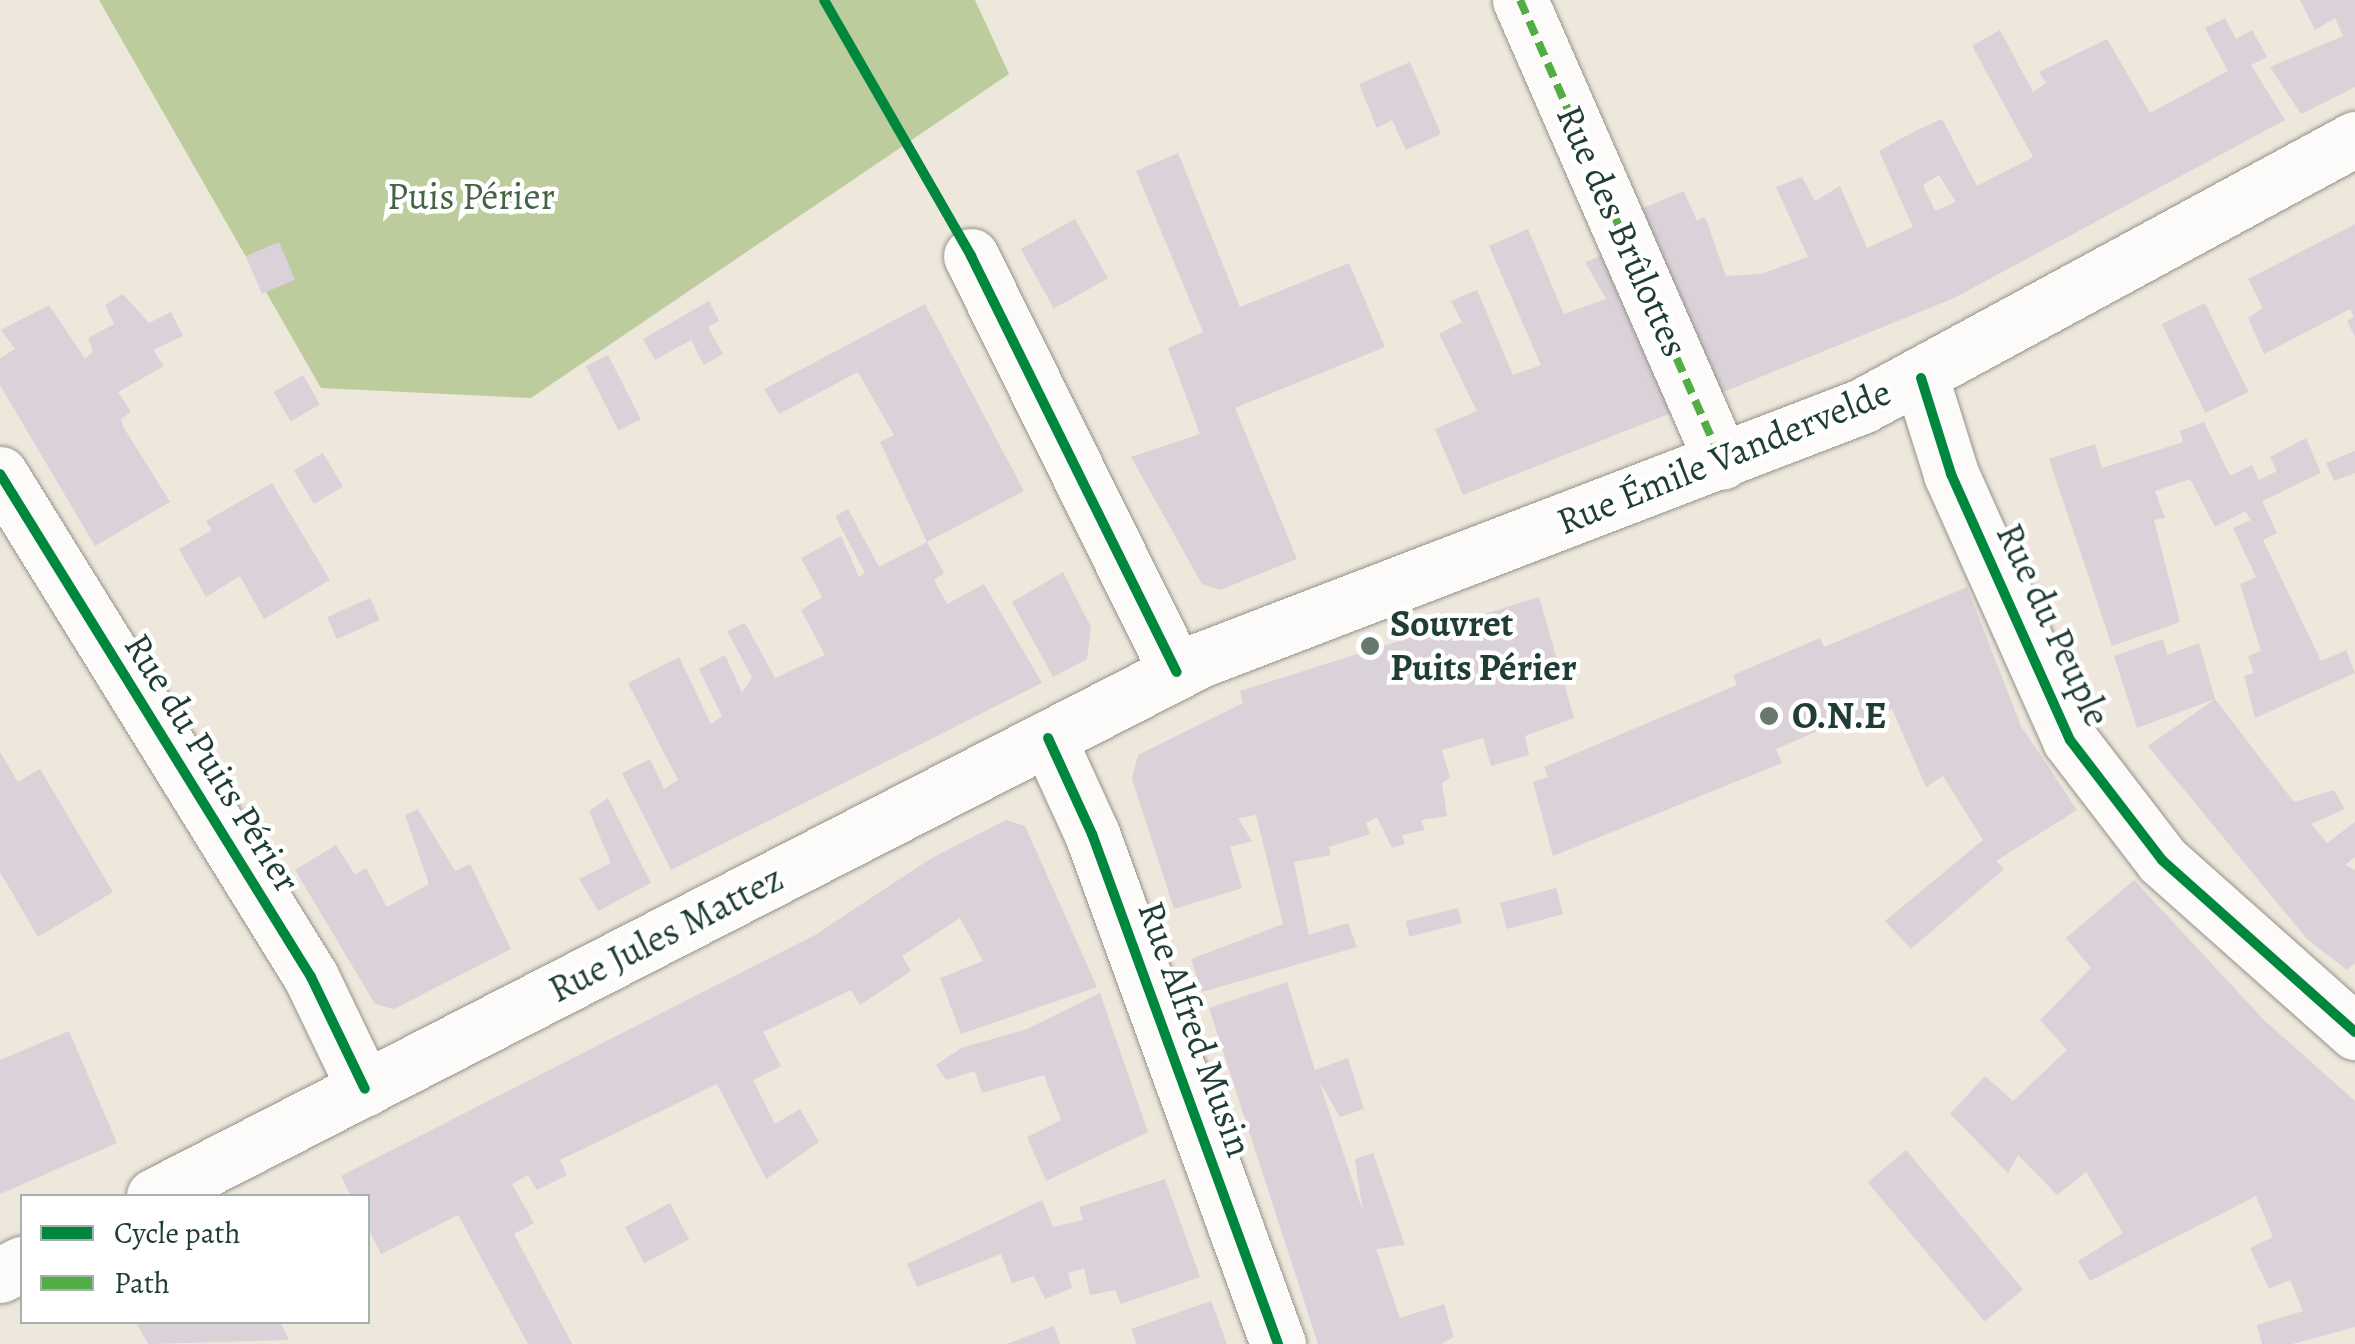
<!DOCTYPE html>
<meta charset="utf-8">
<style>
body{margin:0}
#map{position:relative;width:2355px;height:1344px;overflow:hidden;background:#eee7db;font-family:Alegreya,serif}
div>[style]{position:absolute}
.forest>*{inset:0;background:#bccc9d}
.building>*{inset:0;background:#dbd1d9;transform-origin:0 0}
.roads{filter:drop-shadow(0 0 2px #92938c) drop-shadow(0 0 2px #92938c)}
.minor>*{height:55px;margin:-27.5px;padding:0 27.5px;transform-origin:27.5px;border-radius:27.5px;background:#fcfbfa}
.major>*{height:55px;margin:-27.5px;padding:0 27.5px;transform-origin:27.5px;border-radius:27.5px;background:#fcfbfa}
.quiet>*{height:8px;margin-top:-4px;transform-origin:0;background:repeating-linear-gradient(90deg,#52ad45 0 15px,transparent 0 23px)}
.cycleway>*{height:10px;margin:-5px;padding:0 5px;transform-origin:5px;border-radius:5px;background:#00873e}
.dots>*{width:28px;height:28px;translate:-50% -50%;box-sizing:border-box;border:5px solid #fff;border-radius:50%}
span{translate:-50% -50%;white-space:nowrap;text-align:center;line-height:1.15;-webkit-text-stroke:9px #fff;paint-order:stroke}
.park-label{font-size:38px;color:#466346}
.street-label{font-size:38px;color:#1f3d34}
.poi-label{font-size:38px;color:#1f3d34;font-weight:700}
.left{translate:0 -50%;text-align:left}
.legend{position:absolute;left:20px;top:1194px;width:350px;height:130px;box-sizing:border-box;background:#fff;border:2px solid #a5b1ae;margin:0;padding:12px 18px;list-style:none;font-size:30px;color:#1f3d34}
.legend li{display:flex;align-items:center;gap:20px;height:50px}
.legend b{width:50px;border:2px solid #a5b1ae}
</style>
<div id="map">
<div class="forest">
<div style="clip-path:polygon(99px 0,975px 0,1009px 74px,531px 398px,321px 388px)"></div>
</div>
<div class="building">
<div style="clip-path:polygon(2300px 0,2355px 0,2355px 87px,2301px 114px,2270px 67px,2343px 36px,2335px 18px,2315px 30px)"></div>
<div style="clip-path:polygon(evenodd,2225px 18px,2236px 39px,2252px 30px,2267px 57px,2251px 65px,2285px 120px,1954px 298px,1711px 397px,1634px 212px,1684px 191px,1697px 221px,1705px 217px,1726px 276px,1761px 274px,1808px 257px,1776px 187px,1802px 177px,1815px 201px,1840px 186px,1867px 248px,1913px 227px,1879px 151px,1915px 131px,1942px 119px,1977px 186px,2033px 157px,1972px 46px,2000px 30px,2033px 92px,2046px 83px,2039px 72px,2107px 39px,2150px 113px,2228px 71px,2205px 28px,2225px 18px,1939px 175px,1956px 202px,1935px 211px,1923px 185px,1939px 175px)"></div>
<div style="clip-path:polygon(1410px 62px,1441px 134px,1406px 150px,1392px 120px,1377px 128px,1359px 84px)"></div>
<div style="clip-path:polygon(1178px 153px,1240px 307px,1349px 263px,1385px 347px,1235px 408px,1297px 559px,1220px 590px,1202px 584px,1131px 457px,1200px 434px,1168px 348px,1203px 332px,1136px 171px)"></div>
<div style="left:1075px;top:219px;width:68px;height:62px;rotate:61deg"></div>
<div style="clip-path:polygon(2355px 224px,2355px 337px,2347px 321px,2354px 317px,2350px 309px,2264px 354px,2248px 318px,2263px 308px,2248px 279px)"></div>
<div style="clip-path:polygon(1528px 229px,1564px 314px,1606px 299px,1585px 262px,1601px 256px,1694px 404px,1463px 495px,1435px 429px,1477px 411px,1439px 334px,1462px 322px,1451px 301px,1477px 290px,1513px 375px,1541px 365px,1489px 246px)"></div>
<div style="left:279px;top:242px;width:41px;height:36px;rotate:67deg"></div>
<div style="clip-path:polygon(123px 294px,149px 323px,171px 312px,183px 336px,153px 350px,164px 366px,118px 392px,131px 412px,121px 419px,124px 428px,170px 502px,95px 546px,0 385px,0 358px,15px 349px,1px 330px,49px 305px,85px 359px,93px 352px,88px 338px,114px 324px,105px 305px)"></div>
<div style="clip-path:polygon(709px 301px,719px 321px,708px 327px,723px 354px,704px 365px,691px 340px,655px 360px,643px 339px)"></div>
<div style="left:2205px;top:303px;width:99px;height:48px;rotate:64deg"></div>
<div style="clip-path:polygon(925px 304px,1024px 491px,927px 542px,944px 573px,934px 580px,947px 604px,984px 584px,1042px 683px,671px 870px,622px 773px,650px 759px,664px 789px,678px 780px,628px 683px,679px 657px,711px 724px,722px 716px,699px 669px,725px 655px,742px 693px,752px 677px,727px 631px,745px 623px,775px 678px,825px 655px,801px 610px,822px 597px,801px 558px,841px 536px,859px 577px,865px 573px,835px 516px,848px 509px,879px 567px,927px 542px,880px 442px,894px 435px,858px 372px,779px 414px,764px 389px)"></div>
<div style="left:608px;top:355px;width:72px;height:25px;rotate:63deg"></div>
<div style="left:303px;top:375px;width:34px;height:34px;rotate:60deg"></div>
<div style="clip-path:polygon(2204px 422px,2230px 476px,2252px 465px,2259px 480px,2277px 471px,2270px 457px,2306px 438px,2321px 473px,2262px 501px,2277px 533px,2263px 540px,2321px 661px,2346px 650px,2355px 673px,2255px 718px,2244px 676px,2254px 673px,2248px 656px,2261px 651px,2240px 584px,2256px 577px,2233px 528px,2251px 520px,2245px 511px,2215px 527px,2190px 479px,2155px 491px,2165px 518px,2154px 520px,2180px 622px,2112px 646px,2049px 459px,2095px 444px,2102px 468px,2183px 442px,2180px 431px)"></div>
<div style="clip-path:polygon(2355px 451px,2355px 473px,2334px 481px,2326px 463px)"></div>
<div style="left:323px;top:453px;width:39px;height:34px;rotate:59deg"></div>
<div style="clip-path:polygon(272px 483px,330px 580px,264px 619px,240px 576px,206px 597px,179px 549px,212px 530px,206px 521px)"></div>
<div style="clip-path:polygon(1063px 572px,1091px 627px,1087px 659px,1053px 677px,1012px 602px)"></div>
<div style="clip-path:polygon(1967px 587px,2021px 726px,2077px 810px,1996px 861px,2004px 869px,1911px 949px,1885px 921px,1983px 840px,1943px 776px,1926px 787px,1892px 709px,1846px 727px,1843px 720px,1776px 749px,1782px 763px,1553px 856px,1533px 782px,1548px 777px,1544px 767px,1737px 685px,1733px 675px,1820px 638px,1824px 647px)"></div>
<div style="clip-path:polygon(1539px 597px,1574px 718px,1525px 736px,1529px 755px,1491px 766px,1483px 738px,1442px 750px,1450px 778px,1442px 783px,1447px 816px,1421px 820px,1425px 830px,1402px 835px,1405px 844px,1392px 848px,1377px 817px,1366px 823px,1370px 834px,1329px 847px,1331px 855px,1294px 862px,1309px 935px,1348px 923px,1357px 947px,1202px 992px,1191px 959px,1283px 924px,1256px 815px,1238px 818px,1252px 841px,1230px 847px,1242px 888px,1174px 909px,1132px 779px,1138px 755px,1243px 703px,1240px 691px)"></div>
<div style="left:370px;top:598px;width:24px;height:47px;rotate:66deg"></div>
<div style="clip-path:polygon(2163px 639px,2167px 655px,2199px 643px,2215px 699px,2137px 728px,2114px 656px)"></div>
<div style="clip-path:polygon(2215px 699px,2294px 802px,2334px 790px,2345px 809px,2311px 824px,2327px 843px,2355px 822px,2355px 857px,2345px 865px,2355px 870px,2355px 963px,2347px 970px,2307px 939px,2148px 746px)"></div>
<div style="clip-path:polygon(0 752px,18px 782px,40px 769px,113px 892px,38px 937px,0 872px)"></div>
<div style="clip-path:polygon(608px 798px,651px 883px,598px 911px,579px 879px,611px 863px,589px 811px)"></div>
<div style="clip-path:polygon(418px 809px,455px 871px,470px 864px,511px 949px,394px 1009px,375px 1004px,295px 870px,336px 845px,355px 875px,366px 868px,387px 907px,429px 884px,405px 815px)"></div>
<div style="clip-path:polygon(1006px 820px,1025px 826px,1097px 987px,961px 1034px,940px 978px,983px 961px,960px 918px,902px 956px,911px 971px,860px 1005px,851px 990px,763px 1032px,781px 1066px,753px 1080px,775px 1124px,800px 1109px,819px 1142px,766px 1179px,717px 1084px,560px 1160px,567px 1175px,537px 1190px,528px 1175px,512px 1184px,534px 1223px,514px 1234px,572px 1344px,528px 1344px,458px 1215px,381px 1254px,368px 1228px,368px 1196px,351px 1196px,341px 1176px,815px 935px,930px 859px)"></div>
<div style="clip-path:polygon(2134px 880px,2265px 1021px,2355px 1101px,2355px 1327px,2292px 1344px,2262px 1344px,2257px 1325px,2303px 1311px,2290px 1280px,2269px 1289px,2250px 1248px,2273px 1237px,2256px 1196px,2090px 1281px,2078px 1261px,2123px 1233px,2086px 1172px,2057px 1195px,2018px 1155px,2008px 1173px,1950px 1114px,1985px 1076px,2013px 1101px,2067px 1050px,2040px 1020px,2091px 968px,2066px 938px)"></div>
<div style="left:1556px;top:888px;width:27px;height:58px;rotate:75deg"></div>
<div style="left:1458px;top:908px;width:16px;height:54px;rotate:76deg"></div>
<div style="clip-path:polygon(1287px 982px,1315px 1070px,1348px 1058px,1364px 1109px,1340px 1117px,1319px 1081px,1363px 1212px,1355px 1159px,1373px 1153px,1405px 1245px,1376px 1249px,1400px 1318px,1444px 1304px,1454px 1337px,1441px 1344px,1318px 1344px,1209px 1008px)"></div>
<div style="clip-path:polygon(1100px 993px,1148px 1132px,1046px 1181px,1027px 1137px,1061px 1120px,1044px 1075px,982px 1093px,975px 1071px,946px 1080px,936px 1065px,961px 1048px,1027px 1029px)"></div>
<div style="clip-path:polygon(69px 1031px,117px 1143px,0 1194px,0 1060px)"></div>
<div style="left:1906px;top:1150px;width:182px;height:50px;rotate:50deg"></div>
<div style="clip-path:polygon(1165px 1179px,1200px 1277px,1121px 1304px,1115px 1290px,1090px 1295px,1084px 1268px,1068px 1273px,1072px 1288px,1045px 1299px,1034px 1276px,1012px 1283px,1001px 1254px,917px 1287px,907px 1264px,1042px 1200px,1053px 1227px,1083px 1220px,1079px 1207px)"></div>
<div style="left:670px;top:1203px;width:41px;height:51px;rotate:62deg"></div>
<div style="clip-path:polygon(1211px 1301px,1227px 1344px,1137px 1344px,1131px 1329px)"></div>
<div style="clip-path:polygon(136px 1322px,280px 1322px,289px 1340px,148px 1344px)"></div>
<div style="clip-path:polygon(1054px 1326px,1060px 1344px,1007px 1344px)"></div>
</div>
<div class="roads">
<div class="minor">
<div style="left:1520px;top:0;width:504px;rotate:66.38deg"></div>
<div style="left:971px;top:256px;width:464px;rotate:63.7deg"></div>
<div style="left:1921px;top:378px;width:101px;rotate:72.6deg"></div>
<div style="left:1951px;top:474px;width:291px;rotate:65.9deg"></div>
<div style="left:2070px;top:740px;width:151px;rotate:52.5deg"></div>
<div style="left:2162px;top:860px;width:259px;rotate:41.7deg"></div>
<div style="left:0;top:474px;width:591px;rotate:58.27deg"></div>
<div style="left:311px;top:977px;width:124px;rotate:64.3deg"></div>
<div style="left:1048px;top:738px;width:106px;rotate:65.4deg"></div>
<div style="left:1092px;top:834px;width:543px;rotate:69.96deg"></div>
</div>
<div class="major">
<div style="left:154px;top:1196px;width:1175px;rotate:-27.13deg"></div>
<div style="left:1200px;top:660px;width:709px;rotate:-20.99deg"></div>
<div style="left:1862px;top:406px;width:561px;rotate:-28.44deg"></div>
<div style="left:0;top:1275px;width:25px;rotate:-27deg"></div>
</div>
</div>
<div class="quiet">
<div style="left:1520px;top:0;width:504px;rotate:66.38deg"></div>
</div>
<div class="cycleway">
<div style="left:824px;top:0;width:295px;rotate:60.1deg"></div>
<div style="left:971px;top:256px;width:464px;rotate:63.7deg"></div>
<div style="left:1921px;top:378px;width:101px;rotate:72.6deg"></div>
<div style="left:1951px;top:474px;width:291px;rotate:65.9deg"></div>
<div style="left:2070px;top:740px;width:151px;rotate:52.5deg"></div>
<div style="left:2162px;top:860px;width:259px;rotate:41.7deg"></div>
<div style="left:0;top:474px;width:591px;rotate:58.27deg"></div>
<div style="left:311px;top:977px;width:124px;rotate:64.3deg"></div>
<div style="left:1048px;top:738px;width:106px;rotate:65.4deg"></div>
<div style="left:1092px;top:834px;width:543px;rotate:69.96deg"></div>
</div>
<div class="dots">
<div style="left:1370px;top:646px;background:#67786e"></div>
<div style="left:1769px;top:716px;background:#67786e"></div>
</div>
<div class="park-label">
<span style="left:471px;top:197px">Puis Périer</span>
</div>
<div class="street-label">
<span style="left:1622px;top:231px;rotate:66deg">Rue des Brûlottes</span>
<span style="left:1724px;top:457px;rotate:-22deg">Rue Émile Vandervelde</span>
<span style="left:2053px;top:625px;rotate:65deg">Rue du Peuple</span>
<span style="left:212px;top:763px;rotate:58deg">Rue du Puits Périer</span>
<span style="left:666px;top:934px;rotate:-27deg">Rue Jules Mattez</span>
<span style="left:1195px;top:1029px;rotate:70deg">Rue Alfred Musin</span>
</div>
<div class="poi-label">
<span class="left" style="left:1390px;top:646px">Souvret<br>Puits Périer</span>
<span class="left" style="left:1792px;top:716px">O.N.E</span>
</div>
<ul class="legend">
<li><b style="height:12px;background:#00873e"></b>Cycle path</li>
<li><b style="height:12px;background:#52ad45"></b>Path</li>
</ul>
</div>
